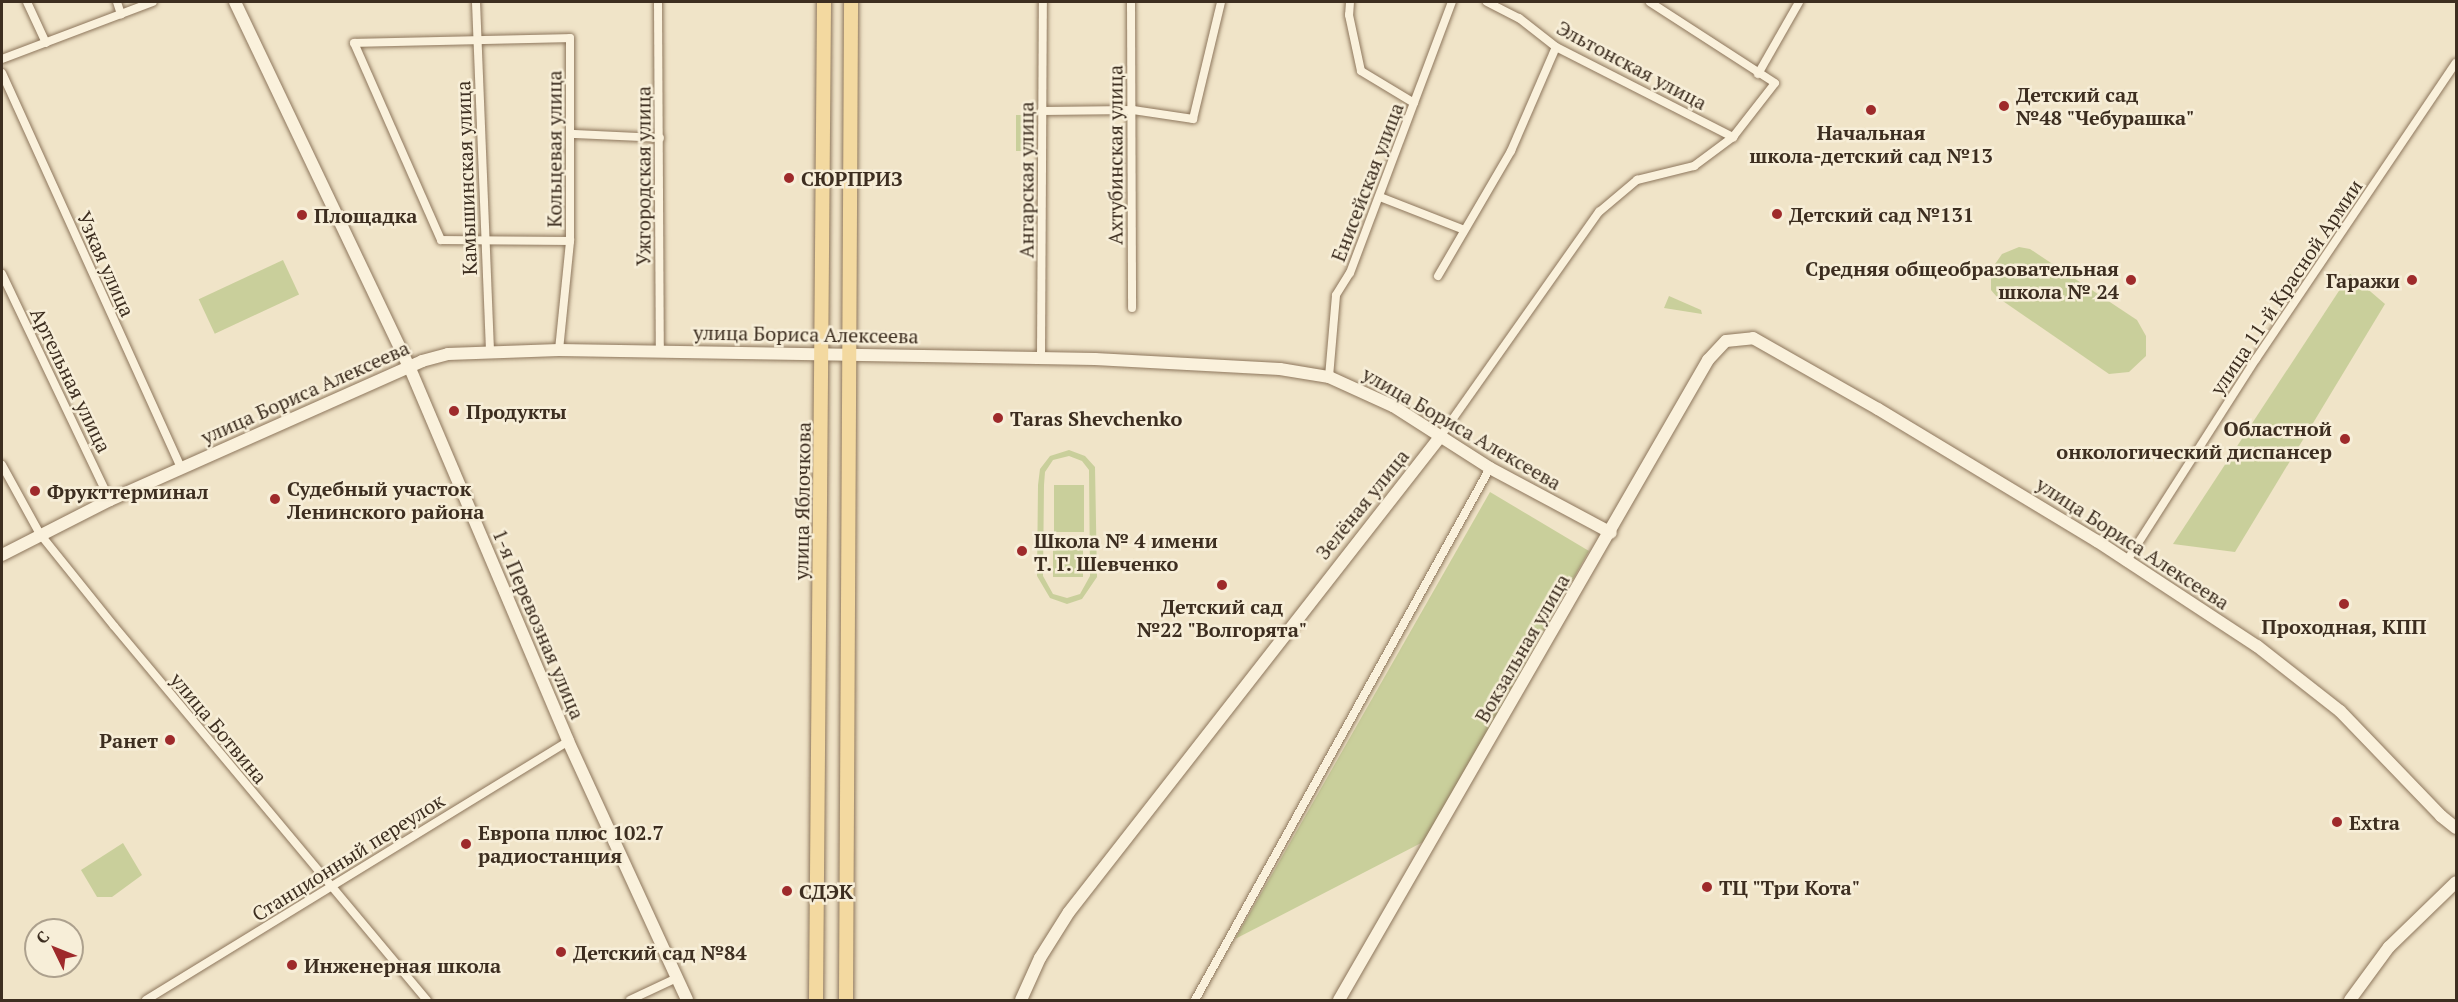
<!DOCTYPE html>
<meta charset="utf-8">
<style>
body{margin:0}
#map{position:relative;width:2458px;height:1002px;overflow:hidden;background:#f0e4c8;font-family:"PT Serif",serif}
div>[style]{position:absolute}
.green>*{inset:0;background:#c9cf9b;transform-origin:0 0}
.roads{filter:drop-shadow(0 0 2px #8d765c) drop-shadow(0 0 2px #8d765c)}
.street>*{height:8px;margin:-4px;padding:0 4px;transform-origin:4px;border-radius:4px;background:#faf1dc}
.secondary>*{height:12px;margin:-6px;padding:0 6px;transform-origin:6px;border-radius:6px;background:#faf1dc}
.primary>*{height:14px;margin:-7px;padding:0 7px;transform-origin:7px;border-radius:7px;background:#f3d9a0}
.dots>*{width:16px;height:16px;translate:-50% -50%;box-sizing:border-box;border:3px solid #f7eed8;border-radius:50%}
span{translate:-50% -50%;white-space:nowrap;text-align:center;line-height:1.15;-webkit-text-stroke:5px #f7eed8;paint-order:stroke}
.street-label{font-size:20px;color:#3d2e20}
.poi-label{font-size:20px;color:#3d2e20;font-weight:700}
.left{translate:0 -50%;text-align:left}
.right{translate:-100% -50%;text-align:right}
.frame{position:absolute;inset:0;border:3px solid #3d2e20;pointer-events:none}
.north{position:absolute;left:24px;top:918px;width:60px;height:60px;box-sizing:border-box;background:#f7eed8;border:2px solid #ada18e;border-radius:50%;rotate:313deg;font-size:16px;font-weight:700;line-height:24px;text-align:center;color:#3d2e20}
.north::after{content:'';display:block;margin:auto;width:21px;height:27px;background:#9e2a2b;clip-path:polygon(50% 0,100% 100%,50% 72%,0 100%)}
</style>
<div id="map">
<div class="green">
<div style="left:1016px;top:115px;width:16px;height:36px"></div>
<div style="clip-path:polygon(2019px 247px,2030px 249px,2137px 320px,2146px 336px,2146px 356px,2129px 372px,2109px 374px,1997px 297px,1991px 290px,1991px 270px,2002px 254px)"></div>
<div style="left:283px;top:260px;width:38px;height:93px;rotate:65deg"></div>
<div style="clip-path:polygon(2350px 274px,2385px 304px,2235px 552px,2173px 544px)"></div>
<div style="clip-path:polygon(1669px 296px,1701px 310px,1702px 314px,1664px 308px)"></div>
<div style="clip-path:polygon(evenodd,1069px 450px,1085px 456px,1095px 467px,1097px 577px,1082px 599px,1067px 604px,1050px 598px,1037px 576px,1038px 485px,1040px 469px,1050px 456px,1069px 450px,1069px 456px,1082px 461px,1089px 470px,1090px 576px,1080px 594px,1067px 598px,1053px 594px,1043px 576px,1044px 485px,1045px 472px,1053px 460px,1069px 456px)"></div>
<div style="left:1054px;top:485px;width:30px;height:47px"></div>
<div style="clip-path:polygon(1490px 492px,1589px 551px,1425px 841px,1235px 939px)"></div>
<div style="left:1053px;top:537px;width:30px;height:40px"></div>
<div style="clip-path:polygon(123px 843px,142px 875px,112px 897px,97px 897px,81px 870px)"></div>
</div>
<div class="roads">
<div class="street">
<div style="left:27px;top:2px;width:45px;rotate:65.1deg"></div>
<div style="left:117px;top:2px;width:13px;rotate:72deg"></div>
<div style="left:476px;top:2px;width:352px;rotate:87.7deg"></div>
<div style="left:658px;top:2px;width:348px;rotate:89.7deg"></div>
<div style="left:1131px;top:2px;width:306px;rotate:89.8deg"></div>
<div style="left:1350px;top:2px;width:13px;rotate:94deg"></div>
<div style="left:1349px;top:15px;width:57px;rotate:77.9deg"></div>
<div style="left:1361px;top:71px;width:62px;rotate:31.1deg"></div>
<div style="left:1487px;top:2px;width:36px;rotate:27deg"></div>
<div style="left:1519px;top:18px;width:47px;rotate:38.1deg"></div>
<div style="left:1556px;top:47px;width:199px;rotate:27deg"></div>
<div style="left:570px;top:38px;width:203px;rotate:90deg"></div>
<div style="left:570px;top:241px;width:129px;rotate:-179.6deg"></div>
<div style="left:441px;top:240px;width:215px;rotate:-113.8deg"></div>
<div style="left:354px;top:43px;width:216px;rotate:-1.3deg"></div>
<div style="left:2px;top:59px;width:161px;rotate:-20.7deg"></div>
<div style="left:2px;top:73px;width:434px;rotate:65.6deg"></div>
<div style="left:1758px;top:74px;width:83px;rotate:-60.3deg"></div>
<div style="left:1042px;top:111px;width:91px;rotate:-0.6deg"></div>
<div style="left:1133px;top:110px;width:61px;rotate:8.5deg"></div>
<div style="left:1193px;top:119px;width:120px;rotate:-76.5deg"></div>
<div style="left:573px;top:134px;width:87px;rotate:2.6deg"></div>
<div style="left:1380px;top:197px;width:90px;rotate:21.4deg"></div>
<div style="left:2px;top:274px;width:250px;rotate:64.5deg"></div>
<div style="left:1438px;top:276px;width:145px;rotate:-59.7deg"></div>
<div style="left:1511px;top:151px;width:113px;rotate:-66.6deg"></div>
<div style="left:559px;top:350px;width:110px;rotate:-84.2deg"></div>
<div style="left:1041px;top:359px;width:357px;rotate:-89.7deg"></div>
<div style="left:1329px;top:377px;width:82px;rotate:-85.1deg"></div>
<div style="left:1336px;top:295px;width:26px;rotate:-58deg"></div>
<div style="left:1350px;top:273px;width:290px;rotate:-69.4deg"></div>
<div style="left:1440px;top:437px;width:276px;rotate:-54.8deg"></div>
<div style="left:1599px;top:212px;width:50px;rotate:-40.1deg"></div>
<div style="left:1637px;top:180px;width:59px;rotate:-13.8deg"></div>
<div style="left:1694px;top:166px;width:49px;rotate:-36.6deg"></div>
<div style="left:1733px;top:137px;width:68px;rotate:-52.1deg"></div>
<div style="left:1775px;top:83px;width:149px;rotate:-147.1deg"></div>
<div style="left:2px;top:465px;width:79px;rotate:61.2deg"></div>
<div style="left:40px;top:534px;width:118px;rotate:51.2deg"></div>
<div style="left:114px;top:626px;width:488px;rotate:50.1deg"></div>
<div style="left:2126px;top:562px;width:241px;rotate:-57.4deg"></div>
<div style="left:2256px;top:359px;width:357px;rotate:-56deg"></div>
<div style="left:146px;top:1000px;width:495px;rotate:-31.5deg"></div>
<div style="left:630px;top:1000px;width:52px;rotate:-25.1deg"></div>
<div style="left:1195px;top:1000px;width:608px;rotate:-60.99deg"></div>
</div>
<div class="secondary">
<div style="left:235px;top:2px;width:403px;rotate:64.5deg"></div>
<div style="left:409px;top:366px;width:407px;rotate:67deg"></div>
<div style="left:568px;top:741px;width:285px;rotate:65.3deg"></div>
<div style="left:2px;top:555px;width:121px;rotate:-27deg"></div>
<div style="left:110px;top:500px;width:342px;rotate:-24deg"></div>
<div style="left:422px;top:361px;width:27px;rotate:-15deg"></div>
<div style="left:448px;top:354px;width:111px;rotate:-2.1deg"></div>
<div style="left:559px;top:350px;width:536px;rotate:0.96deg"></div>
<div style="left:1095px;top:359px;width:185px;rotate:3.1deg"></div>
<div style="left:1280px;top:369px;width:50px;rotate:9.3deg"></div>
<div style="left:1329px;top:377px;width:70px;rotate:24.4deg"></div>
<div style="left:1393px;top:406px;width:115px;rotate:32.6deg"></div>
<div style="left:1490px;top:468px;width:137px;rotate:28.2deg"></div>
<div style="left:1021px;top:1000px;width:46px;rotate:-65.7deg"></div>
<div style="left:1040px;top:958px;width:54px;rotate:-57.8deg"></div>
<div style="left:1069px;top:912px;width:603px;rotate:-52.01deg"></div>
<div style="left:1339px;top:1000px;width:739px;rotate:-60.03deg"></div>
<div style="left:1708px;top:360px;width:26px;rotate:-47deg"></div>
<div style="left:1726px;top:341px;width:27px;rotate:-6deg"></div>
<div style="left:1753px;top:338px;width:144px;rotate:29.6deg"></div>
<div style="left:1878px;top:409px;width:256px;rotate:31.1deg"></div>
<div style="left:2097px;top:541px;width:191px;rotate:33.3deg"></div>
<div style="left:2257px;top:646px;width:105px;rotate:38.1deg"></div>
<div style="left:2340px;top:711px;width:146px;rotate:46.1deg"></div>
<div style="left:2441px;top:816px;width:19px;rotate:39deg"></div>
<div style="left:2350px;top:1000px;width:66px;rotate:-53.7deg"></div>
<div style="left:2389px;top:947px;width:93px;rotate:-44.1deg"></div>
</div>
<div class="primary">
<div style="left:816px;top:1000px;width:998px;rotate:-89.54deg"></div>
<div style="left:846px;top:1000px;width:998px;rotate:-89.71deg"></div>
</div>
</div>
<div class="dots">
<div style="left:2004px;top:106px;background:#9e2a2b"></div>
<div style="left:1871px;top:110px;background:#9e2a2b"></div>
<div style="left:789px;top:178px;background:#9e2a2b"></div>
<div style="left:1777px;top:214px;background:#9e2a2b"></div>
<div style="left:302px;top:215px;background:#9e2a2b"></div>
<div style="left:2131px;top:280px;background:#9e2a2b"></div>
<div style="left:2412px;top:280px;background:#9e2a2b"></div>
<div style="left:454px;top:411px;background:#9e2a2b"></div>
<div style="left:998px;top:418px;background:#9e2a2b"></div>
<div style="left:2345px;top:439px;background:#9e2a2b"></div>
<div style="left:35px;top:491px;background:#9e2a2b"></div>
<div style="left:275px;top:499px;background:#9e2a2b"></div>
<div style="left:1022px;top:551px;background:#9e2a2b"></div>
<div style="left:1222px;top:585px;background:#9e2a2b"></div>
<div style="left:2344px;top:604px;background:#9e2a2b"></div>
<div style="left:170px;top:740px;background:#9e2a2b"></div>
<div style="left:2337px;top:822px;background:#9e2a2b"></div>
<div style="left:466px;top:844px;background:#9e2a2b"></div>
<div style="left:1707px;top:887px;background:#9e2a2b"></div>
<div style="left:787px;top:891px;background:#9e2a2b"></div>
<div style="left:561px;top:952px;background:#9e2a2b"></div>
<div style="left:292px;top:965px;background:#9e2a2b"></div>
</div>
<div class="street-label">
<span style="left:1632px;top:65px;rotate:28deg">Эльтонская улица</span>
<span style="left:554px;top:149px;rotate:-90deg">Кольцевая улица</span>
<span style="left:1115px;top:155px;rotate:-90deg">Ахтубинская улица</span>
<span style="left:643px;top:176px;rotate:-90deg">Ужгородская улица</span>
<span style="left:466px;top:178px;rotate:-92deg">Камышинская улица</span>
<span style="left:1026px;top:180px;rotate:-90deg">Ангарская улица</span>
<span style="left:1367px;top:182px;rotate:-69deg">Енисейская улица</span>
<span style="left:106px;top:264px;rotate:66deg">Узкая улица</span>
<span style="left:2286px;top:287px;rotate:-56deg">улица 11-й Красной Армии</span>
<span style="left:806px;top:334px;rotate:1deg">улица Бориса Алексеева</span>
<span style="left:71px;top:380px;rotate:64deg">Артельная улица</span>
<span style="left:305px;top:392px;rotate:-24deg">улица Бориса Алексеева</span>
<span style="left:1462px;top:428px;rotate:30deg">улица Бориса Алексеева</span>
<span style="left:802px;top:501px;rotate:-89deg">улица Яблочкова</span>
<span style="left:1362px;top:504px;rotate:-51deg">Зелёная улица</span>
<span style="left:2133px;top:543px;rotate:33deg">улица Бориса Алексеева</span>
<span style="left:539px;top:624px;rotate:67deg">1-я Перевозная улица</span>
<span style="left:1522px;top:648px;rotate:-60deg">Вокзальная улица</span>
<span style="left:219px;top:728px;rotate:50deg">улица Ботвина</span>
<span style="left:348px;top:857px;rotate:-32deg">Станционный переулок</span>
</div>
<div class="poi-label">
<span class="left" style="left:2016px;top:106px">Детский сад<br>№48 "Чебурашка"</span>
<span style="left:1871px;top:144px">Начальная<br>школа-детский сад №13</span>
<span class="left" style="left:801px;top:178px">СЮРПРИЗ</span>
<span class="left" style="left:1789px;top:214px">Детский сад №131</span>
<span class="left" style="left:314px;top:215px">Площадка</span>
<span class="right" style="left:2119px;top:280px">Средняя общеобразовательная<br>школа № 24</span>
<span class="right" style="left:2400px;top:280px">Гаражи</span>
<span class="left" style="left:466px;top:411px">Продукты</span>
<span class="left" style="left:1010px;top:418px">Taras Shevchenko</span>
<span class="right" style="left:2332px;top:440px">Областной<br>онкологический диспансер</span>
<span class="left" style="left:287px;top:500px">Судебный участок<br>Ленинского района</span>
<span class="left" style="left:47px;top:491px">Фрукттерминал</span>
<span class="left" style="left:1034px;top:552px">Школа № 4 имени<br>Т. Г. Шевченко</span>
<span style="left:1222px;top:618px">Детский сад<br>№22 "Волгорята"</span>
<span style="left:2344px;top:626px">Проходная, КПП</span>
<span class="right" style="left:158px;top:740px">Ранет</span>
<span class="left" style="left:2349px;top:822px">Extra</span>
<span class="left" style="left:478px;top:844px">Европа плюс 102.7<br>радиостанция</span>
<span class="left" style="left:1719px;top:887px">ТЦ "Три Кота"</span>
<span class="left" style="left:799px;top:891px">СДЭК</span>
<span class="left" style="left:573px;top:952px">Детский сад №84</span>
<span class="left" style="left:304px;top:965px">Инженерная школа</span>
</div>
<div class="frame"></div>
<div class="north">С</div>
</div>
